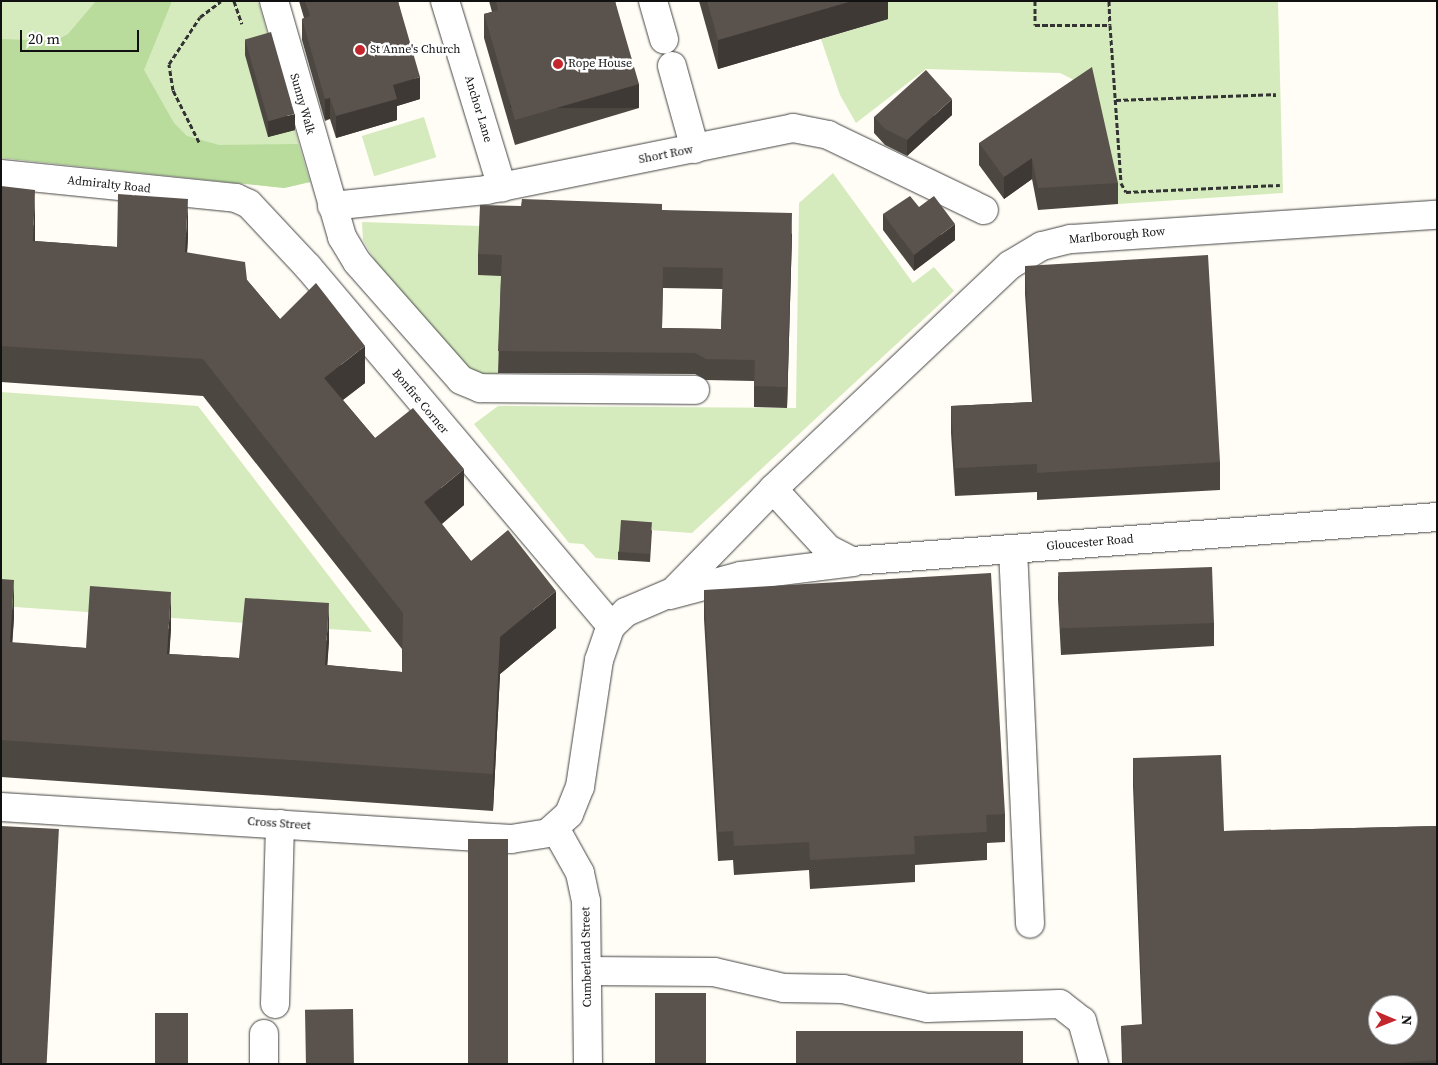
<!DOCTYPE html>
<style>
body{margin:0}
#map{position:relative;width:1438px;height:1065px;overflow:hidden;background:#fffdf5;font-family:"Source Serif 4",serif}
div>[style]{position:absolute}
.green>*{inset:0;background:#d5ebbd;transform-origin:0 0}
.forest>*{inset:0;background:#b9dc9c}
.path>*{height:3px;margin-top:-1.5px;transform-origin:0;background:repeating-linear-gradient(90deg,#333 0 5px,transparent 0 7.5px)}
.roads{filter:drop-shadow(0 0 1px #444) drop-shadow(0 0 1px #444)}
.minor>*{height:28px;margin:-14px;padding:0 14px;transform-origin:14px;border-radius:14px;background:#fff}
.wall>*{inset:0;background:#4d4742}
.shaded-wall>*{inset:0;background:#3f3936;transform-origin:0 0}
.building>*{inset:0;background:#5a524d;transform-origin:0 0}
.dots>*{width:14px;height:14px;translate:-50% -50%;box-sizing:border-box;border:2px solid #fff;border-radius:50%}
span{translate:-50% -50%;white-space:nowrap;text-align:center;line-height:1.15;-webkit-text-stroke:5px #fff;paint-order:stroke}
.poi-label{font-size:12px;color:#111}
.left{translate:0 -50%;text-align:left}
.street-label{font-size:12px;color:#111}
.frame{position:absolute;inset:0;border:2px solid #111;pointer-events:none}
.north{position:absolute;left:1368px;top:995px;width:50px;height:50px;box-sizing:border-box;background:#fff;border:1px solid #a0a0a0;border-radius:50%;rotate:91deg;font-size:14px;font-weight:700;line-height:20px;text-align:center;color:#111}
.north::after{content:'';display:block;margin:auto;width:18px;height:22px;background:#c4262e;clip-path:polygon(50% 0,100% 100%,50% 72%,0 100%)}
.scale{position:absolute;left:20px;top:30px;width:119px;height:22px;box-sizing:border-box;border:2px solid #111;border-top:0;padding-left:6px;font-size:15px;line-height:18px;white-space:nowrap;color:#111;-webkit-text-stroke:4px #fff;paint-order:stroke}
</style>
<div id="map">
<div class="green">
<div style="clip-path:polygon(1px 1px,258px 1px,310px 182px,284px 188px,1px 158px)"></div>
<div style="clip-path:polygon(883px 1px,1278px 1px,1283px 193px,1118px 204px,1076px 81px,1060px 73px,926px 69px,856px 123px,840px 95px,821px 39px,888px 19px)"></div>
<div style="left:424px;top:117px;width:42px;height:65px;rotate:73deg"></div>
<div style="clip-path:polygon(833px 173px,913px 283px,934px 267px,954px 291px,692px 533px,621px 528px,618px 560px,596px 558px,583px 544px,569px 543px,474px 424px,498px 406px,796px 408px,799px 203px)"></div>
<div style="clip-path:polygon(362px 222px,480px 226px,502px 276px,498px 375px,470px 374px,375px 261px,363px 240px)"></div>
<div style="clip-path:polygon(1px 392px,198px 406px,372px 632px,1px 606px)"></div>
</div>
<div class="forest">
<div style="clip-path:polygon(96px 1px,172px 1px,144px 70px,174px 123px,187px 136px,219px 145px,298px 144px,310px 182px,284px 188px,1px 158px,1px 39px,55px 41px,68px 34px)"></div>
</div>
<div class="path">
<div style="left:234px;top:1px;width:24px;rotate:71deg"></div>
<div style="left:1035px;top:1px;width:24px;rotate:90deg"></div>
<div style="left:1035px;top:25px;width:75px"></div>
<div style="left:1110px;top:25px;width:158px;rotate:86deg"></div>
<div style="left:1121px;top:183px;width:10px;rotate:61deg"></div>
<div style="left:1126px;top:192px;width:154px;rotate:-2.6deg"></div>
<div style="left:1109px;top:1px;width:24px;rotate:88deg"></div>
<div style="left:1116px;top:100px;width:160px;rotate:-2.1deg"></div>
<div style="left:199px;top:142px;width:58px;rotate:-116.6deg"></div>
<div style="left:173px;top:90px;width:26px;rotate:-99deg"></div>
<div style="left:169px;top:64px;width:56px;rotate:-56.6deg"></div>
<div style="left:200px;top:17px;width:26px;rotate:-37deg"></div>
</div>
<div class="roads">
<div class="minor">
<div style="left:274px;top:1px;width:246px;rotate:73.9deg"></div>
<div style="left:342px;top:237px;width:29px;rotate:59deg"></div>
<div style="left:357px;top:262px;width:157px;rotate:48.6deg"></div>
<div style="left:461px;top:380px;width:21px;rotate:23deg"></div>
<div style="left:480px;top:388px;width:215px;rotate:0.5deg"></div>
<div style="left:445px;top:1px;width:195px;rotate:73deg"></div>
<div style="left:653px;top:1px;width:40px;rotate:74deg"></div>
<div style="left:672px;top:66px;width:86px;rotate:74.5deg"></div>
<div style="left:1px;top:174px;width:236px;rotate:5.8deg"></div>
<div style="left:236px;top:198px;width:14px;rotate:25deg"></div>
<div style="left:249px;top:204px;width:86px;rotate:46.9deg"></div>
<div style="left:308px;top:267px;width:470px;rotate:49.8deg"></div>
<div style="left:332px;top:206px;width:155px;rotate:-5.9deg"></div>
<div style="left:486px;top:190px;width:313px;rotate:-11.4deg"></div>
<div style="left:793px;top:128px;width:36px;rotate:11deg"></div>
<div style="left:828px;top:135px;width:173px;rotate:25.7deg"></div>
<div style="left:773px;top:489px;width:81px;rotate:47.5deg"></div>
<div style="left:828px;top:549px;width:27px;rotate:27deg"></div>
<div style="left:852px;top:561px;width:587px;rotate:-4.3deg"></div>
<div style="left:1013px;top:549px;width:375px;rotate:87.4deg"></div>
<div style="left:670px;top:595px;width:73px;rotate:-15deg"></div>
<div style="left:741px;top:576px;width:113px;rotate:-7.1deg"></div>
<div style="left:1px;top:807px;width:511px;rotate:3.59deg"></div>
<div style="left:511px;top:839px;width:37px;rotate:-9deg"></div>
<div style="left:548px;top:833px;width:28px;rotate:-42deg"></div>
<div style="left:569px;top:814px;width:29px;rotate:-68deg"></div>
<div style="left:580px;top:787px;width:128px;rotate:-81.5deg"></div>
<div style="left:599px;top:660px;width:36px;rotate:-71deg"></div>
<div style="left:611px;top:626px;width:21px;rotate:-43deg"></div>
<div style="left:626px;top:612px;width:51px;rotate:-23.1deg"></div>
<div style="left:673px;top:592px;width:144px;rotate:-45.8deg"></div>
<div style="left:773px;top:489px;width:326px;rotate:-43.4deg"></div>
<div style="left:1010px;top:265px;width:37px;rotate:-31deg"></div>
<div style="left:1042px;top:246px;width:30px;rotate:-14deg"></div>
<div style="left:1071px;top:239px;width:367px;rotate:-3.8deg"></div>
<div style="left:555px;top:828px;width:51px;rotate:60.9deg"></div>
<div style="left:580px;top:873px;width:29px;rotate:78deg"></div>
<div style="left:586px;top:901px;width:163px;rotate:89.3deg"></div>
<div style="left:588px;top:971px;width:126px;rotate:0.5deg"></div>
<div style="left:714px;top:972px;width:72px;rotate:12.9deg"></div>
<div style="left:784px;top:988px;width:59px;rotate:1deg"></div>
<div style="left:843px;top:989px;width:86px;rotate:12.7deg"></div>
<div style="left:927px;top:1008px;width:133px;rotate:-1.7deg"></div>
<div style="left:1060px;top:1004px;width:28px;rotate:38deg"></div>
<div style="left:1082px;top:1021px;width:45px;rotate:74.4deg"></div>
<div style="left:275px;top:1004px;width:180px;rotate:-88.4deg"></div>
<div style="left:264px;top:1064px;width:30px;rotate:-90deg"></div>
</div>
</div>
<div class="wall">
<div style="clip-path:polygon(299px 1px,398px 1px,420px 99px,397px 106px,397px 120px,336px 138px,330px 119px,325px 121px,302px 40px,302px 19px,304px 18px)"></div>
<div style="clip-path:polygon(489px 1px,615px 1px,639px 108px,515px 145px,484px 38px,484px 14px,492px 12px)"></div>
<div style="clip-path:polygon(699px 1px,888px 1px,888px 19px,718px 69px)"></div>
<div style="clip-path:polygon(245px 39px,295px 130px,268px 137px,245px 55px)"></div>
<div style="clip-path:polygon(952px 115px,907px 156px,885px 145px,874px 133px,874px 117px)"></div>
<div style="clip-path:polygon(979px 143px,1118px 183px,1118px 204px,1038px 210px,1032px 179px,1004px 199px,979px 165px)"></div>
<div style="clip-path:polygon(1px 186px,35px 227px,35px 241px,117px 247px,188px 236px,187px 253px,247px 280px,280px 319px,365px 383px,343px 400px,375px 438px,464px 505px,442px 524px,471px 561px,556px 628px,500px 674px,493px 811px,1px 777px,1px 579px,14px 617px,12px 643px,86px 648px,171px 628px,169px 654px,239px 658px,329px 640px,327px 665px,402px 672px,402px 649px,203px 396px,1px 382px)"></div>
<div style="clip-path:polygon(evenodd,662px 210px,792px 234px,787px 408px,754px 407px,754px 381px,706px 380px,695px 374px,498px 373px,501px 276px,478px 275px,478px 254px,662px 210px,663px 288px,723px 289px,721px 329px,662px 328px,663px 288px)"></div>
<div style="clip-path:polygon(883px 214px,955px 240px,914px 271px,883px 230px)"></div>
<div style="clip-path:polygon(1025px 266px,1220px 462px,1220px 490px,1037px 500px,1037px 492px,955px 496px,951px 433px,951px 406px,1032px 402px,1025px 294px)"></div>
<div style="clip-path:polygon(652px 530px,650px 562px,618px 560px,618px 552px)"></div>
<div style="clip-path:polygon(1058px 576px,1214px 623px,1214px 646px,1061px 655px,1058px 599px)"></div>
<div style="clip-path:polygon(704px 590px,1005px 814px,1005px 842px,987px 843px,987px 860px,915px 865px,915px 882px,810px 889px,809px 870px,734px 875px,733px 860px,718px 861px,704px 619px)"></div>
<div style="clip-path:polygon(1133px 758px,1224px 831px,1437px 826px,1437px 1064px,1122px 1064px,1121px 1026px,1142px 1025px,1133px 786px)"></div>
</div>
<div class="shaded-wall">
<div style="clip-path:polygon(852px 1px,888px 1px,888px 19px,718px 69px,718px 40px)"></div>
<div style="clip-path:polygon(420px 77px,420px 99px,397px 106px,397px 120px,336px 138px,336px 116px,393px 85px)"></div>
<div style="left:639px;top:84px;width:24px;height:129px;rotate:90deg"></div>
<div style="left:330px;top:98px;width:21px;height:5px;rotate:90deg"></div>
<div style="clip-path:polygon(952px 99px,952px 115px,907px 156px,907px 140px)"></div>
<div style="clip-path:polygon(295px 114px,295px 130px,268px 137px,268px 121px)"></div>
<div style="clip-path:polygon(1032px 158px,1032px 179px,1004px 199px,1004px 177px)"></div>
<div style="clip-path:polygon(35px 190px,35px 227px,33px 278px,33px 241px)"></div>
<div style="clip-path:polygon(188px 199px,188px 236px,185px 289px,185px 252px)"></div>
<div style="clip-path:polygon(792px 213px,792px 234px,787px 408px,787px 387px)"></div>
<div style="clip-path:polygon(955px 224px,955px 240px,914px 271px,914px 255px)"></div>
<div style="clip-path:polygon(365px 346px,365px 383px,324px 414px,324px 378px)"></div>
<div style="clip-path:polygon(464px 469px,464px 505px,424px 538px,424px 502px)"></div>
<div style="clip-path:polygon(14px 580px,14px 617px,10px 679px,10px 642px)"></div>
<div style="clip-path:polygon(556px 591px,556px 628px,500px 674px,493px 811px,493px 774px,500px 637px)"></div>
<div style="clip-path:polygon(171px 592px,171px 628px,167px 691px,167px 654px)"></div>
<div style="clip-path:polygon(329px 603px,329px 640px,325px 702px,325px 665px)"></div>
</div>
<div class="building">
<div style="clip-path:polygon(305px 1px,398px 1px,420px 77px,393px 85px,397px 99px,336px 116px,330px 98px,325px 99px,302px 19px,310px 16px)"></div>
<div style="clip-path:polygon(496px 1px,615px 1px,639px 84px,515px 120px,484px 14px,498px 10px)"></div>
<div style="clip-path:polygon(707px 1px,852px 1px,718px 40px)"></div>
<div style="left:271px;top:32px;width:85px;height:27px;rotate:74deg"></div>
<div style="clip-path:polygon(1092px 67px,1118px 183px,1038px 188px,1032px 158px,1004px 177px,979px 143px)"></div>
<div style="clip-path:polygon(926px 70px,952px 99px,907px 140px,885px 129px,874px 117px)"></div>
<div style="clip-path:polygon(1px 186px,35px 190px,33px 241px,117px 247px,118px 194px,188px 199px,185px 252px,245px 262px,247px 280px,280px 319px,316px 283px,365px 346px,324px 378px,375px 438px,413px 408px,464px 469px,424px 502px,471px 561px,508px 530px,556px 591px,500px 637px,493px 774px,1px 740px,1px 579px,14px 580px,10px 642px,86px 648px,90px 586px,171px 592px,167px 654px,239px 658px,245px 598px,329px 603px,325px 665px,402px 672px,403px 613px,203px 359px,1px 346px)"></div>
<div style="clip-path:polygon(910px 196px,919px 207px,934px 196px,955px 224px,914px 255px,883px 214px)"></div>
<div style="clip-path:polygon(evenodd,522px 199px,662px 204px,662px 210px,792px 213px,787px 387px,754px 386px,755px 360px,706px 359px,695px 353px,498px 351px,502px 255px,478px 254px,480px 205px,521px 206px,522px 199px,663px 267px,723px 268px,721px 329px,662px 328px,663px 267px)"></div>
<div style="clip-path:polygon(1208px 255px,1220px 462px,1037px 473px,1037px 464px,955px 468px,951px 406px,1033px 402px,1025px 266px)"></div>
<div style="left:621px;top:520px;width:31px;height:32px;rotate:4deg"></div>
<div style="left:1212px;top:567px;width:56px;height:154px;rotate:88deg"></div>
<div style="clip-path:polygon(991px 573px,1005px 814px,986px 815px,987px 832px,914px 836px,915px 854px,810px 860px,809px 842px,734px 846px,733px 831px,718px 832px,704px 590px)"></div>
<div style="clip-path:polygon(evenodd,1221px 755px,1224px 831px,1437px 826px,1437px 1060px,1382px 1064px,1123px 1064px,1121px 1026px,1143px 1024px,1133px 758px,1221px 755px,1378px 1005px,1408px 1005px,1408px 1035px,1378px 1035px,1378px 1005px)"></div>
<div style="left:1px;top:826px;width:58px;height:238px;rotate:3deg"></div>
<div style="left:468px;top:839px;width:40px;height:225px"></div>
<div style="left:706px;top:993px;width:71px;height:51px;rotate:90deg"></div>
<div style="left:353px;top:1009px;width:55px;height:48px;rotate:89deg"></div>
<div style="left:155px;top:1013px;width:33px;height:51px"></div>
<div style="left:1023px;top:1031px;width:33px;height:227px;rotate:90deg"></div>
</div>
<div class="dots">
<div style="left:360px;top:50px;background:#c4262e"></div>
<div style="left:558px;top:64px;background:#c4262e"></div>
</div>
<div class="poi-label">
<span class="left" style="left:370px;top:50px">St Anne's Church</span>
<span class="left" style="left:568px;top:64px">Rope House</span>
</div>
<div class="street-label">
<span style="left:302px;top:104px;rotate:74deg">Sunny Walk</span>
<span style="left:478px;top:109px;rotate:73deg">Anchor Lane</span>
<span style="left:666px;top:155px;rotate:-11deg">Short Row</span>
<span style="left:109px;top:185px;rotate:6deg">Admiralty Road</span>
<span style="left:1117px;top:236px;rotate:-5deg">Marlborough Row</span>
<span style="left:420px;top:402px;rotate:50deg">Bonfire Corner</span>
<span style="left:1090px;top:543px;rotate:-5deg">Gloucester Road</span>
<span style="left:279px;top:824px;rotate:4deg">Cross Street</span>
<span style="left:587px;top:957px;rotate:-91deg">Cumberland Street</span>
</div>
<div class="frame"></div>
<div class="north">N</div>
<div class="scale">20 m</div>
</div>
